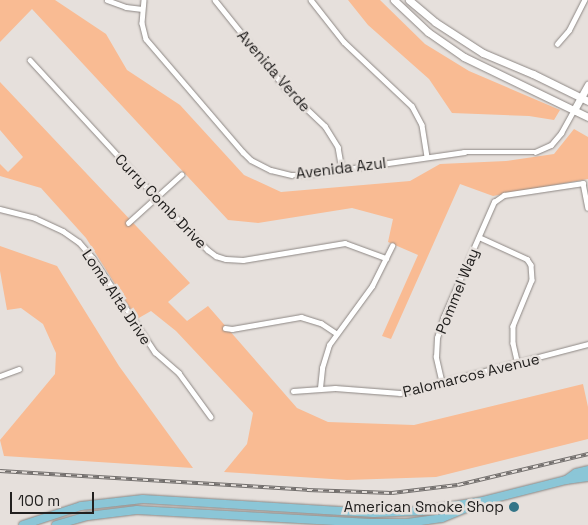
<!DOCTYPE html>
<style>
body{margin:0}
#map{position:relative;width:588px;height:525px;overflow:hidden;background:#e6e0dc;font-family:"Space Grotesk",sans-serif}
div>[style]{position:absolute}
.green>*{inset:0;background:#f9bb93}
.roads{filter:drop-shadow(0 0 1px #8d8784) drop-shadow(0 0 1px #8d8784)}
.street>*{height:4.5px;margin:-2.25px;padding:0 2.25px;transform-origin:2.25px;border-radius:2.25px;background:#fff}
.secondary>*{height:7px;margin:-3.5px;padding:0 3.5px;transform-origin:3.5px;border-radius:3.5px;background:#fff}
.primary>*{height:8px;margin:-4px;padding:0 4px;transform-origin:4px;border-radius:4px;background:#8bc6d7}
.rail>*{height:4px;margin-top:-2px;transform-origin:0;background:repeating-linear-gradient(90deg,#e6e0dc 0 5.5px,#736f6d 0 11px);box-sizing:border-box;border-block:1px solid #736f6d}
.dots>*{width:14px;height:14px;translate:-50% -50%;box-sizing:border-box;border:2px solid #e6e0dc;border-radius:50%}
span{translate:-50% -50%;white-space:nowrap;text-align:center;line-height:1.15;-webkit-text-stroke:5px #e6e0dc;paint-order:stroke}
.street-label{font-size:15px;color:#22201f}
.poi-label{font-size:15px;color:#22201f}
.right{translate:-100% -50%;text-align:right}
.scale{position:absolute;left:10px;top:492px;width:84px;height:22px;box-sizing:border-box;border:2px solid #22201f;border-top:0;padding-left:6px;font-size:15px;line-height:18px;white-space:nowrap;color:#22201f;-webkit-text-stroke:4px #e6e0dc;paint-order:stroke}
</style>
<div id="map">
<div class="green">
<div style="clip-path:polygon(0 0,55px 0,106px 34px,127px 70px,180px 105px,244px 175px,281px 192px,410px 181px,440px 164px,506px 161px,554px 154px,574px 129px,588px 137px,588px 179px,493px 196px,460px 184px,391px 339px,382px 336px,418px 255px,388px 242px,393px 219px,352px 208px,258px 223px,228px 220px,32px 9px,0 42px)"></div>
<div style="clip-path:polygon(348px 0,380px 0,425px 44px,469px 71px,560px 110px,554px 120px,529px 116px,452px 113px,429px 79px,368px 25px)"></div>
<div style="clip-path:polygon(0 82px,190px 283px,168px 302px,187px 321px,208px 306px,297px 408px,328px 422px,414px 425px,583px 384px,588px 407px,588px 439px,436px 477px,347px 480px,224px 472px,247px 444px,253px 413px,176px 331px,151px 311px,137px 319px,86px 238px,41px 188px,0 176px,0 164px,8px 172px,23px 157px,0 130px)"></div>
<div style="clip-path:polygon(0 246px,57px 266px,119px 366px,193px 468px,4px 456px,0 440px,55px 374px,56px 353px,43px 324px,21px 308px,7px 310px,0 271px)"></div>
</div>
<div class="roads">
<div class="street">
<div style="left:107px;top:0;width:20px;rotate:20deg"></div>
<div style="left:126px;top:7px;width:16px;rotate:7deg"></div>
<div style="left:144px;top:0;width:23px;rotate:95deg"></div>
<div style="left:142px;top:23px;width:16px;rotate:76deg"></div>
<div style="left:146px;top:39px;width:149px;rotate:49.4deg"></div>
<div style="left:243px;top:152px;width:11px;rotate:45deg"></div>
<div style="left:251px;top:160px;width:22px;rotate:27deg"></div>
<div style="left:271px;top:170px;width:21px;rotate:14deg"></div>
<div style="left:291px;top:175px;width:14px"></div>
<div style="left:305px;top:175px;width:161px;rotate:-8.2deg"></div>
<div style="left:464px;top:152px;width:71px"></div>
<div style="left:535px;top:152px;width:17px;rotate:-24deg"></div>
<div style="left:551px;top:145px;width:16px;rotate:-50deg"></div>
<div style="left:561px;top:133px;width:26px;rotate:-61deg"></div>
<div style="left:215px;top:0;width:117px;rotate:51.3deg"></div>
<div style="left:288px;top:91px;width:51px;rotate:43.4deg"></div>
<div style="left:325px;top:126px;width:25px;rotate:58deg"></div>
<div style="left:338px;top:147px;width:22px;rotate:80deg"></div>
<div style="left:311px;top:0;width:53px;rotate:51.8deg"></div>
<div style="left:344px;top:42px;width:93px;rotate:43.3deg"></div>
<div style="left:412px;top:106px;width:21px;rotate:62deg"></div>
<div style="left:422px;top:125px;width:31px;rotate:81deg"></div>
<div style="left:557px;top:44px;width:18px;rotate:-49deg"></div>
<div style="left:569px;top:30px;width:34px;rotate:-63deg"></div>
<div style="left:30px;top:60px;width:188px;rotate:47.4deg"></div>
<div style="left:157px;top:198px;width:73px;rotate:45.6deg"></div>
<div style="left:208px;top:250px;width:10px;rotate:37deg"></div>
<div style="left:216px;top:256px;width:10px;rotate:17deg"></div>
<div style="left:226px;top:259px;width:17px;rotate:3deg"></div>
<div style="left:243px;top:260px;width:103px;rotate:-9.5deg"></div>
<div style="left:345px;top:243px;width:44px;rotate:20.1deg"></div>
<div style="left:0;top:209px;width:36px;rotate:14deg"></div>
<div style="left:35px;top:218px;width:31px;rotate:25deg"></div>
<div style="left:63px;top:231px;width:19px;rotate:35deg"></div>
<div style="left:79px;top:242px;width:21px;rotate:49deg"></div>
<div style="left:93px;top:258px;width:113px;rotate:56.6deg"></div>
<div style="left:155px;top:352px;width:32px;rotate:41deg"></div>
<div style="left:179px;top:373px;width:54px;rotate:54deg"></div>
<div style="left:128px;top:223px;width:72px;rotate:-42.2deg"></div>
<div style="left:479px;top:237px;width:53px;rotate:24.6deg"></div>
<div style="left:527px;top:259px;width:7px;rotate:56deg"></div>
<div style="left:531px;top:265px;width:15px;rotate:86deg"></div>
<div style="left:532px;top:280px;width:50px;rotate:112.4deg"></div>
<div style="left:513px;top:326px;width:17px;rotate:90deg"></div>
<div style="left:513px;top:343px;width:22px;rotate:77deg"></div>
<div style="left:225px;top:328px;width:7px;rotate:8deg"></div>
<div style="left:232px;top:329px;width:70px;rotate:-9.9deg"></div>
<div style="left:301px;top:317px;width:21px;rotate:17deg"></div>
<div style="left:321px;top:323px;width:18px;rotate:34deg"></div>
<div style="left:0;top:376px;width:20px;rotate:-20deg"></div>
<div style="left:442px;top:384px;width:28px;rotate:-103deg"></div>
<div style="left:436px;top:357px;width:19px;rotate:-87deg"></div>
<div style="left:437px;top:338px;width:21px;rotate:-73deg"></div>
<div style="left:443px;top:318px;width:127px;rotate:-66.3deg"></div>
<div style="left:494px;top:202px;width:12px;rotate:-35deg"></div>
<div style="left:504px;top:195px;width:80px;rotate:-8.6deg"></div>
<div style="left:583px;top:183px;width:25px;rotate:79deg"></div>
<div style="left:320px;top:388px;width:20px;rotate:-84deg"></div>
<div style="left:322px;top:368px;width:24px;rotate:-73deg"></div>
<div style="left:329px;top:345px;width:73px;rotate:-53.9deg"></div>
<div style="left:372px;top:286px;width:45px;rotate:-63.4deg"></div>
<div style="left:293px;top:391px;width:42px;rotate:-4.1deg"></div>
<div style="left:335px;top:388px;width:65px;rotate:4.4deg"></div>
<div style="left:400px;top:393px;width:194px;rotate:-14.6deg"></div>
</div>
<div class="secondary">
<div style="left:394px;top:0;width:47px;rotate:43.3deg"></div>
<div style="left:428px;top:32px;width:44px;rotate:34.8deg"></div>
<div style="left:464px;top:57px;width:138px;rotate:25.8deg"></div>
<div style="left:409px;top:0;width:34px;rotate:40deg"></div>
<div style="left:435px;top:22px;width:57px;rotate:32.9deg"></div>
<div style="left:483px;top:53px;width:54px;rotate:22.8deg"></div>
<div style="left:533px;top:74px;width:61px;rotate:26.1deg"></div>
<div style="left:574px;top:110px;width:29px;rotate:-61deg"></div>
</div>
<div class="primary">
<div style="left:566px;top:480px;width:12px;rotate:-35deg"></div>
<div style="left:576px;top:473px;width:12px;rotate:-14deg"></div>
<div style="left:23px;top:525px;width:61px;rotate:-18.1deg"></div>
<div style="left:81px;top:506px;width:62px;rotate:-6.4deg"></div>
<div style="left:143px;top:499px;width:231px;rotate:3.5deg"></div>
<div style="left:374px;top:513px;width:47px;rotate:-2.4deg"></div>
<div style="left:421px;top:511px;width:63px;rotate:-9.2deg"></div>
<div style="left:483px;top:501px;width:86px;rotate:-14.2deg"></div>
<div style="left:566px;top:480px;width:22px;rotate:-8deg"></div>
<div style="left:56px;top:525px;width:33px;rotate:-16deg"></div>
<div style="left:88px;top:516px;width:49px;rotate:-7deg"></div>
<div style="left:137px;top:510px;width:234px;rotate:3.2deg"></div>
<div style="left:371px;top:523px;width:36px"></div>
<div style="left:407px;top:523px;width:35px;rotate:-8deg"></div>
<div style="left:442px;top:518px;width:37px;rotate:-22deg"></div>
</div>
</div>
<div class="rail">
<div style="left:0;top:471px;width:308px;rotate:3.5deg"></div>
<div style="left:307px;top:490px;width:85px;rotate:2deg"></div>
<div style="left:392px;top:493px;width:66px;rotate:-6.9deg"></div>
<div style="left:458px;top:485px;width:134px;rotate:-13.4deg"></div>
</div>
<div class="dots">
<div style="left:514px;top:507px;background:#347588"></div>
</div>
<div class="street-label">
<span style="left:274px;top:71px;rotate:49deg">Avenida Verde</span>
<span style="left:341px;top:168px;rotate:-7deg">Avenida Azul</span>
<span style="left:161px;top:201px;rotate:46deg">Curry Comb Drive</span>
<span style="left:457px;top:291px;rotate:-68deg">Pommel Way</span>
<span style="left:117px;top:297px;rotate:56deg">Loma Alta Drive</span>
<span style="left:471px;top:375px;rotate:-14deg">Palomarcos Avenue</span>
</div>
<div class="poi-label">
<span class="right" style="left:504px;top:507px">American Smoke Shop</span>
</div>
<div class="scale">100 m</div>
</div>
